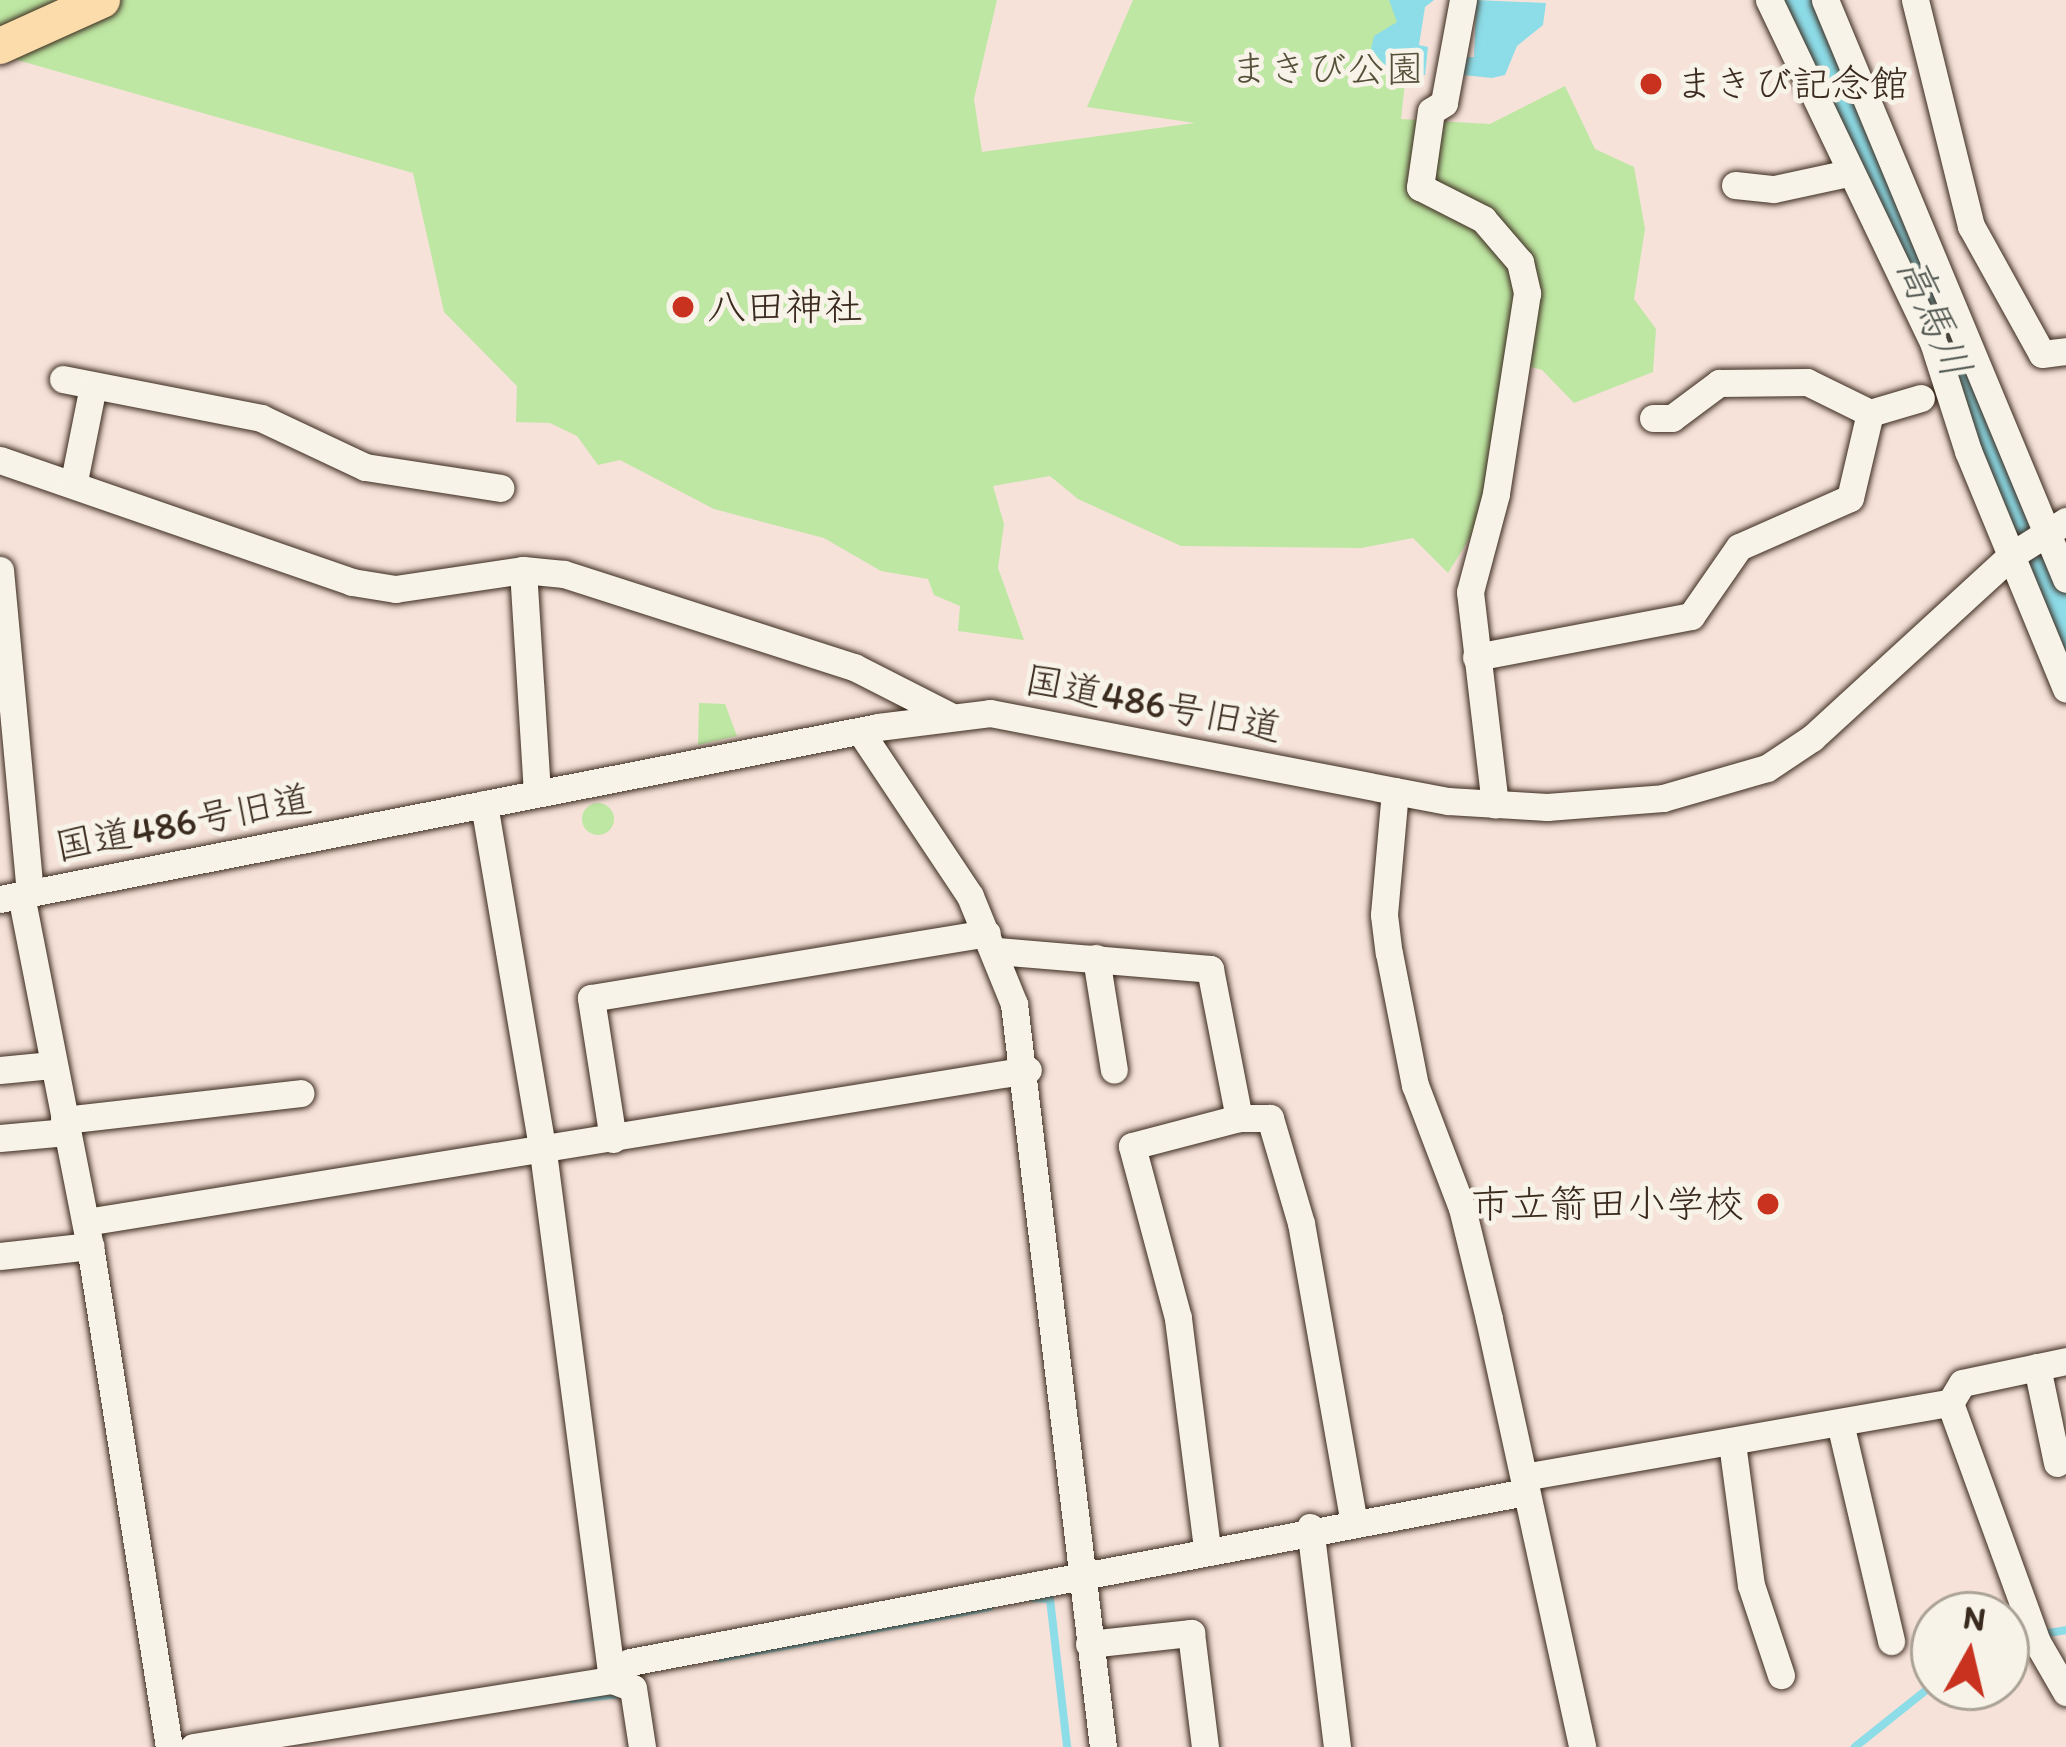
<!DOCTYPE html>
<meta charset="utf-8">
<style>
body{margin:0}
#map{position:relative;width:2066px;height:1747px;overflow:hidden;background:#f6e2d9;font-family:Itim,"Klee One",sans-serif}
div>[style]{position:absolute}
.green>*{inset:0;background:#bee7a3}
.round{border-radius:50%}
.water>*{inset:0;background:#8ddde9}
.stream>*{height:8px;margin:-4px;padding:0 4px;transform-origin:4px;border-radius:4px;background:#8ddde9}
.river>*{height:48px;margin:-24px;padding:0 24px;transform-origin:24px;border-radius:24px;background:#8ddde9}
.roads{filter:drop-shadow(0 0 3px #3b2a1e) drop-shadow(0 0 3px #3b2a1e)}
.minor>*{height:27px;margin:-13.5px;padding:0 13.5px;transform-origin:13.5px;border-radius:13.5px;background:#f7f3e8}
.major>*{height:36px;margin:-18px;padding:0 18px;transform-origin:18px;border-radius:18px;background:#fddcac}
.dots>*{width:33px;height:33px;translate:-50% -50%;box-sizing:border-box;border:6px solid #f7f3e8;border-radius:50%}
span{translate:-50% -50%;white-space:nowrap;text-align:center;line-height:1.15;-webkit-text-stroke:10px #f7f3e8;paint-order:stroke}
.park-label{font-size:39px;color:#555039}
.poi-label{font-size:39px;color:#3b2a1e}
.left{translate:0 -50%;text-align:left}
.right{translate:-100% -50%;text-align:right}
.street-label{font-size:39px;color:#3b2a1e}
.water-label{font-size:42px;color:#505751;font-style:italic}
.north{position:absolute;left:1910px;top:1591px;width:120px;height:120px;box-sizing:border-box;background:#f7f3e8;border:3px solid #aca397;border-radius:50%;rotate:8deg;font-size:33px;font-weight:700;line-height:48px;text-align:center;color:#3b2a1e}
.north::after{content:'';display:block;margin:auto;width:42px;height:54px;background:#c8321e;clip-path:polygon(50% 0,100% 100%,50% 72%,0 100%)}
</style>
<div id="map">
<div class="green">
<div style="clip-path:polygon(0 0,997px 0,974px 99px,982px 152px,1195px 123px,1087px 107px,1133px 0,1414px 0,1401px 119px,1490px 124px,1565px 86px,1595px 149px,1634px 167px,1645px 229px,1634px 299px,1656px 329px,1653px 372px,1574px 403px,1542px 370px,1504px 359px,1479px 523px,1448px 573px,1413px 538px,1361px 548px,1181px 546px,1078px 499px,1050px 476px,993px 486px,1004px 524px,998px 568px,1024px 640px,958px 631px,960px 606px,934px 595px,928px 579px,881px 571px,824px 538px,714px 509px,620px 460px,598px 465px,577px 436px,550px 423px,516px 422px,517px 386px,444px 312px,413px 173px,0 55px)"></div>
<div style="clip-path:polygon(699px 703px,725px 704px,737px 736px,698px 745px)"></div>
<div class="round" style="left:582px;top:803px;width:32px;height:32px"></div>
</div>
<div class="water">
<div style="clip-path:polygon(1389px 0,1434px 0,1425px 7px,1419px 45px,1428px 47px,1425px 75px,1389px 70px,1371px 49px,1374px 36px,1397px 22px)"></div>
<div style="clip-path:polygon(1476px 0,1546px 3px,1543px 25px,1517px 46px,1505px 75px,1492px 78px,1463px 75px,1466px 57px,1474px 57px)"></div>
</div>
<div class="stream">
<div style="left:1033px;top:1598px;width:17px;rotate:3deg"></div>
<div style="left:1050px;top:1599px;width:149px;rotate:83.4deg"></div>
<div style="left:2042px;top:1634px;width:24px;rotate:-9deg"></div>
<div style="left:2006px;top:1645px;width:22px;rotate:-18deg"></div>
<div style="left:720px;top:1658px;width:274px;rotate:-10.7deg"></div>
<div style="left:572px;top:1699px;width:50px;rotate:-5.7deg"></div>
<div style="left:1855px;top:1747px;width:101px;rotate:-38.6deg"></div>
</div>
<div class="river">
<div style="left:1801px;top:0;width:686px;rotate:67.28deg"></div>
</div>
<div class="roads">
<div class="minor">
<div style="left:1463px;top:0;width:105px;rotate:100.5deg"></div>
<div style="left:1444px;top:103px;width:15px;rotate:148deg"></div>
<div style="left:1431px;top:111px;width:77px;rotate:98.2deg"></div>
<div style="left:1420px;top:187px;width:71px;rotate:26.9deg"></div>
<div style="left:1483px;top:219px;width:57px;rotate:49.3deg"></div>
<div style="left:1520px;top:262px;width:32px;rotate:77deg"></div>
<div style="left:1527px;top:293px;width:203px;rotate:98.8deg"></div>
<div style="left:1496px;top:494px;width:101px;rotate:104.9deg"></div>
<div style="left:1470px;top:592px;width:214px;rotate:83.3deg"></div>
<div style="left:1769px;top:0;width:382px;rotate:64.4deg"></div>
<div style="left:1934px;top:345px;width:111px;rotate:72.2deg"></div>
<div style="left:1968px;top:451px;width:257px;rotate:67.6deg"></div>
<div style="left:1825px;top:0;width:627px;rotate:67.4deg"></div>
<div style="left:1915px;top:0;width:233px;rotate:76.1deg"></div>
<div style="left:1971px;top:226px;width:146px;rotate:61deg"></div>
<div style="left:2042px;top:354px;width:24px;rotate:-7deg"></div>
<div style="left:1735px;top:185px;width:39px;rotate:6deg"></div>
<div style="left:1774px;top:189px;width:76px;rotate:-12.2deg"></div>
<div style="left:63px;top:379px;width:202px;rotate:11.1deg"></div>
<div style="left:261px;top:418px;width:115px;rotate:25.2deg"></div>
<div style="left:365px;top:467px;width:137px;rotate:8.8deg"></div>
<div style="left:1653px;top:418px;width:19px"></div>
<div style="left:1672px;top:418px;width:59px;rotate:-36.7deg"></div>
<div style="left:1719px;top:383px;width:88px;rotate:-0.7deg"></div>
<div style="left:1807px;top:382px;width:70px;rotate:26.2deg"></div>
<div style="left:0;top:460px;width:373px;rotate:19.1deg"></div>
<div style="left:352px;top:582px;width:44px;rotate:9.2deg"></div>
<div style="left:395px;top:589px;width:129px;rotate:-8.4deg"></div>
<div style="left:523px;top:570px;width:41px;rotate:5.6deg"></div>
<div style="left:564px;top:574px;width:305px;rotate:17.8deg"></div>
<div style="left:854px;top:667px;width:108px;rotate:27deg"></div>
<div style="left:74px;top:481px;width:97px;rotate:-78.7deg"></div>
<div style="left:0;top:570px;width:324px;rotate:84.7deg"></div>
<div style="left:523px;top:570px;width:223px;rotate:86.4deg"></div>
<div style="left:1476px;top:657px;width:219px;rotate:-10.8deg"></div>
<div style="left:1691px;top:616px;width:84px;rotate:-55.2deg"></div>
<div style="left:1739px;top:547px;width:121px;rotate:-23.8deg"></div>
<div style="left:1850px;top:498px;width:87px;rotate:-76.8deg"></div>
<div style="left:1870px;top:413px;width:53px;rotate:-16.4deg"></div>
<div style="left:860px;top:731px;width:198px;rotate:56.3deg"></div>
<div style="left:970px;top:896px;width:117px;rotate:67.8deg"></div>
<div style="left:1014px;top:1004px;width:748px;rotate:83.17deg"></div>
<div style="left:1395px;top:791px;width:124px;rotate:95.1deg"></div>
<div style="left:1384px;top:915px;width:38px;rotate:83deg"></div>
<div style="left:1389px;top:953px;width:135px;rotate:78.9deg"></div>
<div style="left:1415px;top:1085px;width:132px;rotate:69.1deg"></div>
<div style="left:1462px;top:1208px;width:114px;rotate:76.3deg"></div>
<div style="left:1489px;top:1319px;width:438px;rotate:77.7deg"></div>
<div style="left:484px;top:804px;width:353px;rotate:80.4deg"></div>
<div style="left:543px;top:1152px;width:532px;rotate:82.55deg"></div>
<div style="left:21px;top:895px;width:358px;rotate:78.9deg"></div>
<div style="left:90px;top:1246px;width:507px;rotate:81.04deg"></div>
<div style="left:0;top:899px;width:895px;rotate:-11.08deg"></div>
<div style="left:878px;top:727px;width:113px;rotate:-7.1deg"></div>
<div style="left:990px;top:713px;width:466px;rotate:10.9deg"></div>
<div style="left:1448px;top:801px;width:99px;rotate:3.5deg"></div>
<div style="left:1547px;top:807px;width:116px;rotate:-4.4deg"></div>
<div style="left:1663px;top:798px;width:108px;rotate:-16.1deg"></div>
<div style="left:1767px;top:768px;width:54px;rotate:-33.7deg"></div>
<div style="left:1812px;top:738px;width:271px;rotate:-42.5deg"></div>
<div style="left:2012px;top:555px;width:64px;rotate:-32.2deg"></div>
<div style="left:997px;top:951px;width:214px;rotate:4.8deg"></div>
<div style="left:1210px;top:969px;width:152px;rotate:79deg"></div>
<div style="left:1239px;top:1118px;width:31px"></div>
<div style="left:1270px;top:1118px;width:109px;rotate:73.6deg"></div>
<div style="left:1301px;top:1223px;width:301px;rotate:80deg"></div>
<div style="left:1096px;top:958px;width:113px;rotate:80.9deg"></div>
<div style="left:0;top:1070px;width:52px;rotate:-5.5deg"></div>
<div style="left:64px;top:1120px;width:238px;rotate:-6.5deg"></div>
<div style="left:0;top:1138px;width:67px;rotate:-5.1deg"></div>
<div style="left:613px;top:1139px;width:143px;rotate:-98.9deg"></div>
<div style="left:591px;top:998px;width:401px;rotate:-9.3deg"></div>
<div style="left:86px;top:1222px;width:954px;rotate:-9.17deg"></div>
<div style="left:0;top:1256px;width:91px;rotate:-6.3deg"></div>
<div style="left:2037px;top:1367px;width:98px;rotate:78.2deg"></div>
<div style="left:1950px;top:1403px;width:23px;rotate:-59deg"></div>
<div style="left:1962px;top:1383px;width:106px;rotate:-11.9deg"></div>
<div style="left:1840px;top:1423px;width:224px;rotate:76.8deg"></div>
<div style="left:1732px;top:1443px;width:143px;rotate:82.4deg"></div>
<div style="left:1751px;top:1585px;width:95px;rotate:71.6deg"></div>
<div style="left:1524px;top:1477px;width:432px;rotate:-9.9deg"></div>
<div style="left:1950px;top:1403px;width:254px;rotate:70deg"></div>
<div style="left:2037px;top:1642px;width:58px;rotate:59.9deg"></div>
<div style="left:1310px;top:1527px;width:222px;rotate:83deg"></div>
<div style="left:1207px;top:1548px;width:232px;rotate:-97.2deg"></div>
<div style="left:1178px;top:1318px;width:178px;rotate:-105deg"></div>
<div style="left:1132px;top:1146px;width:111px;rotate:-14.7deg"></div>
<div style="left:1089px;top:1644px;width:103px;rotate:-6.2deg"></div>
<div style="left:1191px;top:1633px;width:115px;rotate:83deg"></div>
<div style="left:612px;top:1680px;width:25px;rotate:-45deg"></div>
<div style="left:630px;top:1662px;width:911px;rotate:-10.75deg"></div>
<div style="left:193px;top:1747px;width:424px;rotate:-9.1deg"></div>
<div style="left:612px;top:1680px;width:22px;rotate:21deg"></div>
<div style="left:633px;top:1688px;width:60px;rotate:81.3deg"></div>
</div>
<div class="major">
<div style="left:0;top:46px;width:112px;rotate:-24.3deg"></div>
</div>
</div>
<div class="dots">
<div style="left:1651px;top:84px;background:#c8321e"></div>
<div style="left:683px;top:307px;background:#c8321e"></div>
<div style="left:1768px;top:1204px;background:#c8321e"></div>
</div>
<div class="park-label">
<span style="left:1327px;top:69px">まきび公園</span>
</div>
<div class="poi-label">
<span class="left" style="left:1675px;top:84px">まきび記念館</span>
<span class="left" style="left:707px;top:307px">八田神社</span>
<span class="right" style="left:1744px;top:1204px">市立箭田小学校</span>
</div>
<div class="street-label">
<span style="left:1153px;top:704px;rotate:11deg">国道486号旧道</span>
<span style="left:183px;top:823px;rotate:-11deg">国道486号旧道</span>
</div>
<div class="water-label">
<span style="left:1934px;top:317px;rotate:67deg">高馬川</span>
</div>
<div class="north">N</div>
</div>
